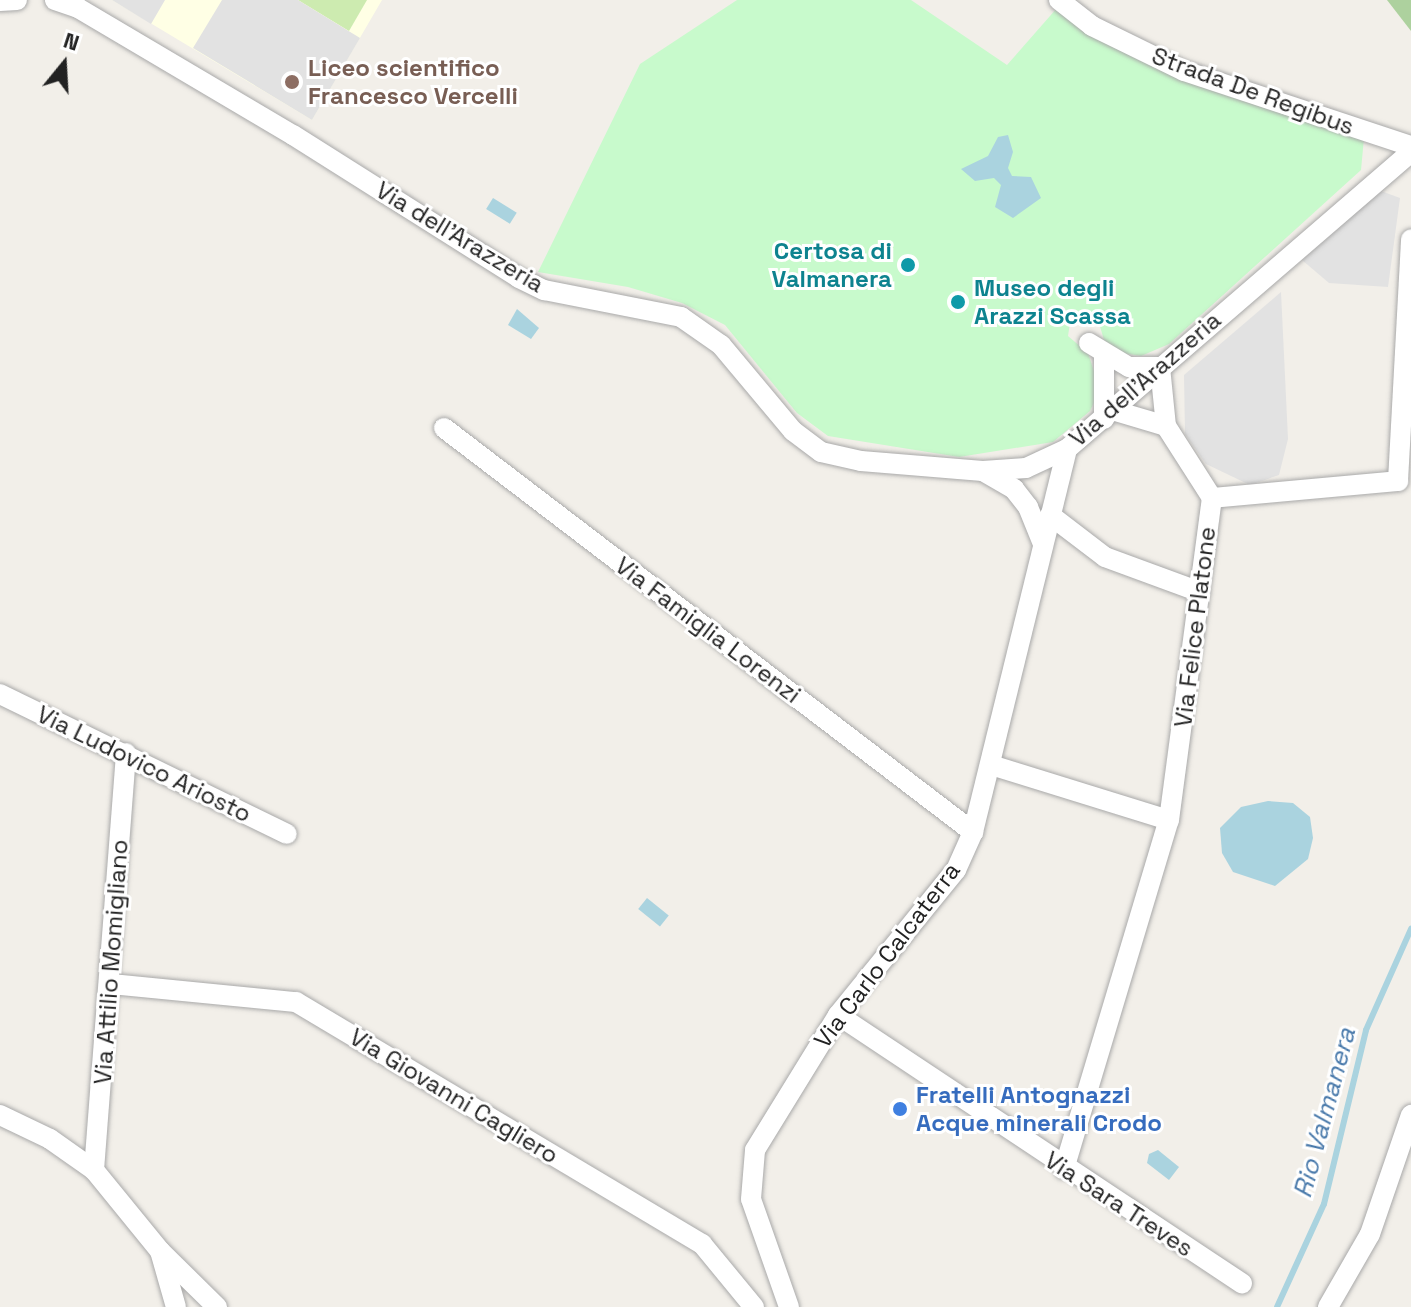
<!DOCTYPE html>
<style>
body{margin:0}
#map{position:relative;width:1411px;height:1307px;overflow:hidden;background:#f2efe9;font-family:"Space Grotesk",sans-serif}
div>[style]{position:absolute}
.education>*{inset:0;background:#ffffe5}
.grass>*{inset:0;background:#cdebb0}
.forest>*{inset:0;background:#add19e}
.park>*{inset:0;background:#c8facc}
.parking>*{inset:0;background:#e2e2e2}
.water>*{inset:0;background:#aad3df;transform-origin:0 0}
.stream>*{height:6px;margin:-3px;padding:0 3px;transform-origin:3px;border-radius:3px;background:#aad3df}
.roads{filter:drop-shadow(0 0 2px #a9a9a9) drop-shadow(0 0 2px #a9a9a9)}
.minor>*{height:20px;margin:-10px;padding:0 10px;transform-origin:10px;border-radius:10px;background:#fff}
.dots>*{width:22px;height:22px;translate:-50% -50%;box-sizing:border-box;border:4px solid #fff;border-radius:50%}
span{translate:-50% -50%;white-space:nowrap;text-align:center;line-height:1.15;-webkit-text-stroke:6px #fff;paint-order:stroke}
.education-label{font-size:24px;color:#785e54;font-weight:700}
.left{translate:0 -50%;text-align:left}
.street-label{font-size:24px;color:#222}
.culture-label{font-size:24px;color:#0d838f;font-weight:700}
.right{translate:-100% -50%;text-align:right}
.shop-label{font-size:24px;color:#366cbe;font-weight:700}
.water-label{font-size:26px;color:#4a7aab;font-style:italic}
.north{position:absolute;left:24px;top:24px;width:80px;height:80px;-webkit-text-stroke:6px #fff;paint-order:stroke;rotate:18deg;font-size:22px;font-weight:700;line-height:32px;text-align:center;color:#222}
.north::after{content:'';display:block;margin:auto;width:28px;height:36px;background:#222;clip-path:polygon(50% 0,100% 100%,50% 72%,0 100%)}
</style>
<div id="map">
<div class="education">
<div style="clip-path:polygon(112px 0,382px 0,312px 120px)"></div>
</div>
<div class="grass">
<div style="clip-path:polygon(298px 0,367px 0,349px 31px)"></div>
</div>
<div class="forest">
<div style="clip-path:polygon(1387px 0,1411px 0,1411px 31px)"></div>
</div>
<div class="park">
<div style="clip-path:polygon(737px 0,911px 0,1007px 65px,1057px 8px,1364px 138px,1361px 170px,1169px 344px,1141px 356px,1122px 353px,1104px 340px,1099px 323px,1082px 317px,1070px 323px,1068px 336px,1088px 353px,1100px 390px,1090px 411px,1053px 442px,959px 457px,828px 436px,797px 413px,725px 325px,682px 303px,628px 287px,538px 272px,640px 64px)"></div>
</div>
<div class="parking">
<div style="clip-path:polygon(112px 0,165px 0,151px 24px)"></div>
<div style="clip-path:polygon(222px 0,298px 0,360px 38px,312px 120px,193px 48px)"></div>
<div style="clip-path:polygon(1381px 191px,1400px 198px,1388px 287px,1329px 283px,1302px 260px)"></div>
<div style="clip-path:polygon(1281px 292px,1288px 439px,1279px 475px,1250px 485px,1206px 464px,1185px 434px,1184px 375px)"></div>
</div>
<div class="water">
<div style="clip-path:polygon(1008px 135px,1013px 152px,1008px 168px,1012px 176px,1031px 177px,1041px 198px,1013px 218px,995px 207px,1001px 185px,994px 178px,975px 181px,961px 169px,988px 156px,998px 137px)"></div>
<div style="left:493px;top:198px;width:28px;height:13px;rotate:32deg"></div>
<div style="clip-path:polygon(517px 309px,539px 328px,531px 339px,508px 325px)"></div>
<div style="clip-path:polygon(1268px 801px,1293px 803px,1310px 817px,1313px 838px,1308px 859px,1275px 886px,1233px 872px,1222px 853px,1220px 828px,1241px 807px)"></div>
<div style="left:647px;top:898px;width:28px;height:14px;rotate:39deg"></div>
<div style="clip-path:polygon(1158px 1150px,1179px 1167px,1169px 1180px,1147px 1163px,1149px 1154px)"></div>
</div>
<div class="stream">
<div style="left:1277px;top:1307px;width:113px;rotate:-65.5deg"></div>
<div style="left:1324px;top:1204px;width:179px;rotate:-76.4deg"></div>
<div style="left:1366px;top:1030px;width:111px;rotate:-66deg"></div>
</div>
<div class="roads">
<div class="minor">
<div style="left:55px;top:0;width:24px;rotate:19deg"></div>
<div style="left:78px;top:8px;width:250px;rotate:30.6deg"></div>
<div style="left:293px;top:135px;width:267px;rotate:32.3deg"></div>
<div style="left:519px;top:278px;width:28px;rotate:26deg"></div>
<div style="left:544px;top:290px;width:140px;rotate:11.1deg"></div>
<div style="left:681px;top:317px;width:49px;rotate:35deg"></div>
<div style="left:721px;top:345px;width:112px;rotate:50.1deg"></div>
<div style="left:793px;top:431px;width:35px;rotate:37deg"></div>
<div style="left:821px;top:452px;width:41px;rotate:12.7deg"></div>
<div style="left:861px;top:461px;width:122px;rotate:4.7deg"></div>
<div style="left:983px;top:471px;width:43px;rotate:-4deg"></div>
<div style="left:1026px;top:468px;width:45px;rotate:-24.9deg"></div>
<div style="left:1067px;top:449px;width:454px;rotate:-40.8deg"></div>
<div style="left:1059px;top:0;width:42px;rotate:38.2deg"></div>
<div style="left:1092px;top:26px;width:102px;rotate:26.1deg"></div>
<div style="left:1184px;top:71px;width:239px;rotate:18.3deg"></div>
<div style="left:0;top:1px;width:17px;rotate:-3deg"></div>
<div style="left:1089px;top:343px;width:47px;rotate:31deg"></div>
<div style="left:1129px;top:367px;width:31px"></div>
<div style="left:1104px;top:357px;width:62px;rotate:90deg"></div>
<div style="left:1160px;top:367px;width:59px;rotate:84.2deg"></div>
<div style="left:1166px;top:426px;width:85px;rotate:57.4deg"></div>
<div style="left:1112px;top:410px;width:56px;rotate:16.5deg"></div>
<div style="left:444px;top:428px;width:666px;rotate:37.37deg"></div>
<div style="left:983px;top:471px;width:36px;rotate:30deg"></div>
<div style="left:1014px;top:489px;width:23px;rotate:52deg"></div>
<div style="left:1028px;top:507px;width:40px;rotate:68deg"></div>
<div style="left:1050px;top:515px;width:69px;rotate:37.4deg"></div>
<div style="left:1105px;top:557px;width:101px;rotate:20.2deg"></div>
<div style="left:0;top:694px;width:319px;rotate:26deg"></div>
<div style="left:991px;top:765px;width:186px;rotate:17.2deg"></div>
<div style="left:111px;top:984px;width:186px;rotate:5.6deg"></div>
<div style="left:296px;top:1002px;width:473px;rotate:30.8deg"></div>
<div style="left:702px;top:1244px;width:82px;rotate:50.5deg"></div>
<div style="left:838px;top:1015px;width:485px;rotate:33.6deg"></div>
<div style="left:0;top:1115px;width:55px;rotate:25.6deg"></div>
<div style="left:50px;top:1139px;width:54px;rotate:35.2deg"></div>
<div style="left:94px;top:1170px;width:104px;rotate:50.8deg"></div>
<div style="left:160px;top:1251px;width:58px;rotate:74.1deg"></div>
<div style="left:1064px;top:1169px;width:364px;rotate:-73.3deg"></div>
<div style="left:1169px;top:820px;width:325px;rotate:-82.4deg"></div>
<div style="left:1212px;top:498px;width:187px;rotate:-5.2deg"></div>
<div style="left:1398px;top:481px;width:242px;rotate:-86.9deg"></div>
<div style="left:94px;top:1170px;width:418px;rotate:-85.6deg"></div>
<div style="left:160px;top:1251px;width:80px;rotate:44.5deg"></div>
<div style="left:789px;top:1307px;width:114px;rotate:-109.4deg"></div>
<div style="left:751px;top:1199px;width:49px;rotate:-85.3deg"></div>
<div style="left:755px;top:1150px;width:158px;rotate:-58.4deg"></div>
<div style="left:838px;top:1015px;width:187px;rotate:-50.9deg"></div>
<div style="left:956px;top:870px;width:42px;rotate:-65.9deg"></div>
<div style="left:973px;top:832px;width:394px;rotate:-76.2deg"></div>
<div style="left:1328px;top:1307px;width:84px;rotate:-60.1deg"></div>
<div style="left:1370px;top:1234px;width:126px;rotate:-71deg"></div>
</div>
</div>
<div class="dots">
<div style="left:292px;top:82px;background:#8d6e63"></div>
<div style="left:908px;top:265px;background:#0f9aa8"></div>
<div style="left:958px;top:302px;background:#0f9aa8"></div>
<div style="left:900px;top:1109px;background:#3f7fe0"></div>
</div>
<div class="education-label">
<span class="left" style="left:308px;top:82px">Liceo scientifico<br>Francesco Vercelli</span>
</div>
<div class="street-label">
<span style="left:1253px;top:91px;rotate:20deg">Strada De Regibus</span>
<span style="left:460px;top:237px;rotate:31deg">Via dell'Arazzeria</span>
<span style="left:1145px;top:379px;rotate:-41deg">Via dell'Arazzeria</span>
<span style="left:1195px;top:627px;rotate:-83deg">Via Felice Platone</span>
<span style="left:708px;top:630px;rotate:37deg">Via Famiglia Lorenzi</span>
<span style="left:144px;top:764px;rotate:26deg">Via Ludovico Ariosto</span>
<span style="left:887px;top:955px;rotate:-53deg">Via Carlo Calcaterra</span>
<span style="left:111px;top:962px;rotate:-86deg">Via Attilio Momigliano</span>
<span style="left:454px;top:1096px;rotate:31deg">Via Giovanni Cagliero</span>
<span style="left:1119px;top:1204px;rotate:33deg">Via Sara Treves</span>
</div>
<div class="culture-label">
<span class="right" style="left:892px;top:265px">Certosa di<br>Valmanera</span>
<span class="left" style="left:974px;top:302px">Museo degli<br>Arazzi Scassa</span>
</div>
<div class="shop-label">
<span class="left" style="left:916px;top:1109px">Fratelli Antognazzi<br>Acque minerali Crodo</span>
</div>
<div class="water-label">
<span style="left:1325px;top:1113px;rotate:-75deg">Rio Valmanera</span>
</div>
<div class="north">N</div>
</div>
